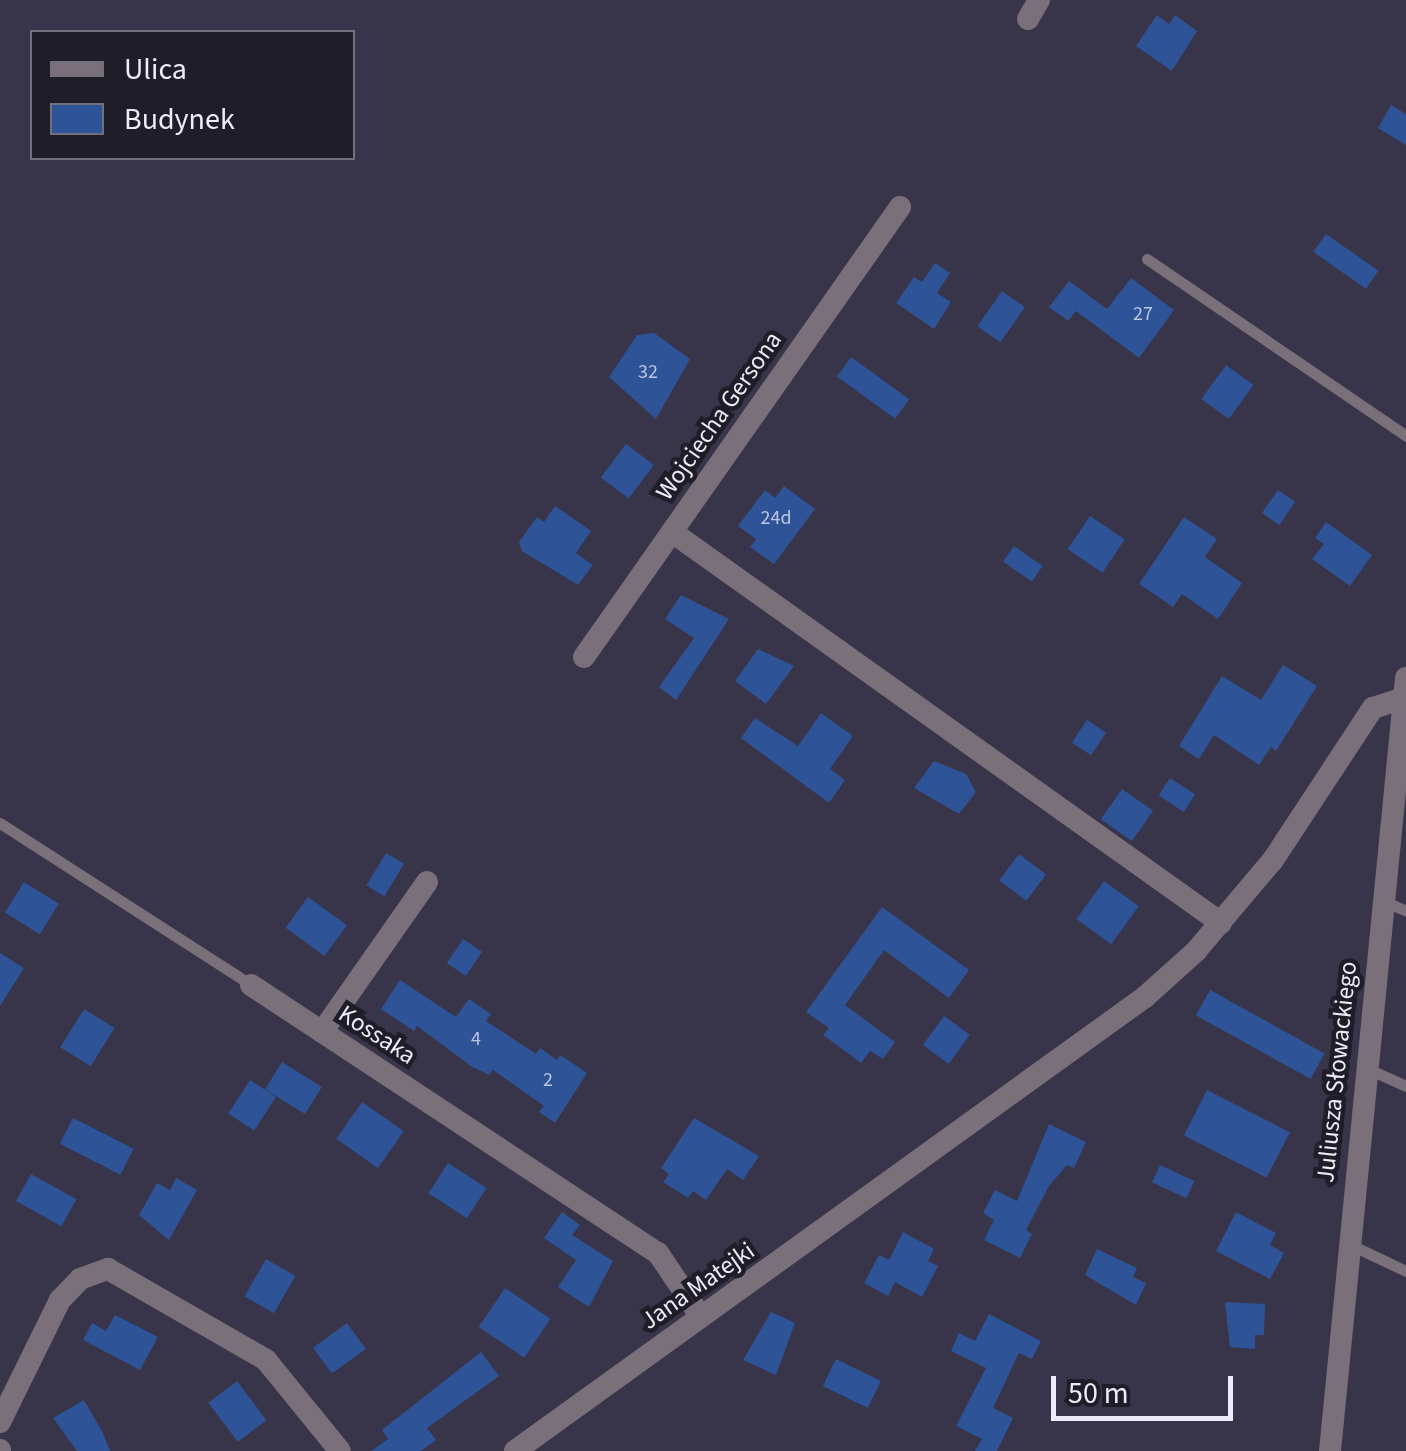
<!DOCTYPE html>
<meta charset="utf-8">
<style>
body{margin:0}
#map{position:relative;width:1406px;height:1451px;overflow:hidden;background:#38344a;font-family:"Source Sans 3",sans-serif}
div>[style]{position:absolute}
.building>*{inset:0;background:#2e5396;transform-origin:0 0}
.service>*{height:11px;margin:-5.5px;padding:0 5.5px;transform-origin:5.5px;border-radius:5.5px;background:#797079}
.minor>*{height:22px;margin:-11px;padding:0 11px;transform-origin:11px;border-radius:11px;background:#797079}
span{translate:-50% -50%;white-space:nowrap;text-align:center;line-height:1.15;-webkit-text-stroke:9px #1f1d27;paint-order:stroke}
.number-label{font-size:20px;color:#bec6e2}
.number-label span{-webkit-text-stroke-width:0}
.street-label{font-size:25px;color:#eeecfb}
.legend{position:absolute;left:30px;top:30px;width:325px;height:130px;box-sizing:border-box;background:#1f1d27;border:2px solid #72707c;margin:0;padding:12px 18px;list-style:none;font-size:30px;color:#eeecfb}
.legend li{display:flex;align-items:center;gap:20px;height:50px}
.legend b{width:50px;border:2px solid #72707c}
.scale{position:absolute;left:1051px;top:1376px;width:182px;height:45px;box-sizing:border-box;border:5px solid #eeecfb;border-top:0;padding-left:12px;font-size:30px;line-height:35px;white-space:nowrap;color:#eeecfb;-webkit-text-stroke:8px #1f1d27;paint-order:stroke}
</style>
<div id="map">
<div class="building">
<div style="clip-path:polygon(1157px 15px,1169px 24px,1175px 15px,1197px 31px,1172px 71px,1136px 46px)"></div>
<div style="clip-path:polygon(1391px 105px,1406px 114px,1406px 145px,1378px 128px)"></div>
<div style="left:1326px;top:234px;width:64px;height:22px;rotate:35deg"></div>
<div style="clip-path:polygon(935px 263px,950px 273px,937px 293px,951px 302px,934px 329px,896px 303px,914px 277px,922px 282px)"></div>
<div style="clip-path:polygon(1131px 278px,1174px 310px,1139px 358px,1076px 311px,1068px 321px,1049px 307px,1069px 281px,1107px 309px)"></div>
<div style="left:1002px;top:291px;width:28px;height:43px;rotate:35deg"></div>
<div style="clip-path:polygon(654px 333px,690px 359px,656px 419px,609px 377px,637px 335px)"></div>
<div style="left:851px;top:357px;width:72px;height:24px;rotate:36deg"></div>
<div style="left:1226px;top:365px;width:34px;height:42px;rotate:36deg"></div>
<div style="left:626px;top:444px;width:35px;height:42px;rotate:37deg"></div>
<div style="clip-path:polygon(784px 486px,815px 509px,774px 564px,750px 547px,756px 539px,738px 526px,765px 490px,775px 498px)"></div>
<div style="left:1278px;top:490px;width:21px;height:28px;rotate:35deg"></div>
<div style="clip-path:polygon(555px 506px,591px 531px,576px 553px,593px 565px,578px 585px,522px 551px,519px 542px,537px 517px,544px 522px)"></div>
<div style="left:1090px;top:516px;width:42px;height:40px;rotate:34deg"></div>
<div style="clip-path:polygon(1184px 517px,1217px 539px,1205px 557px,1242px 583px,1218px 619px,1182px 594px,1173px 607px,1139px 584px)"></div>
<div style="clip-path:polygon(1326px 522px,1372px 555px,1350px 586px,1312px 559px,1324px 544px,1315px 538px)"></div>
<div style="left:1014px;top:546px;width:35px;height:19px;rotate:35deg"></div>
<div style="clip-path:polygon(681px 595px,729px 619px,676px 700px,659px 687px,694px 638px,665px 619px)"></div>
<div style="clip-path:polygon(758px 649px,794px 666px,766px 704px,735px 681px)"></div>
<div style="clip-path:polygon(1283px 665px,1317px 686px,1276px 751px,1271px 747px,1259px 765px,1214px 735px,1199px 759px,1179px 746px,1222px 676px,1261px 700px)"></div>
<div style="clip-path:polygon(821px 713px,853px 736px,830px 769px,845px 780px,829px 803px,741px 738px,755px 718px,798px 746px)"></div>
<div style="left:1087px;top:720px;width:23px;height:27px;rotate:34deg"></div>
<div style="clip-path:polygon(934px 761px,966px 774px,976px 792px,959px 814px,914px 788px)"></div>
<div style="left:1170px;top:778px;width:30px;height:21px;rotate:33deg"></div>
<div style="left:1122px;top:789px;width:38px;height:37px;rotate:35deg"></div>
<div style="left:386px;top:853px;width:21px;height:38px;rotate:31deg"></div>
<div style="left:1019px;top:854px;width:34px;height:33px;rotate:37deg"></div>
<div style="left:1104px;top:881px;width:43px;height:47px;rotate:36deg"></div>
<div style="left:24px;top:882px;width:41px;height:36px;rotate:32deg"></div>
<div style="left:308px;top:897px;width:48px;height:38px;rotate:36deg"></div>
<div style="clip-path:polygon(882px 907px,969px 970px,949px 998px,884px 950px,845px 1005px,895px 1042px,883px 1059px,870px 1051px,861px 1063px,823px 1035px,829px 1028px,806px 1012px)"></div>
<div style="left:463px;top:939px;width:23px;height:29px;rotate:34deg"></div>
<div style="clip-path:polygon(0 953px,24px 968px,0 1006px)"></div>
<div style="clip-path:polygon(400px 980px,456px 1017px,469px 999px,491px 1014px,486px 1021px,536px 1054px,540px 1048px,557px 1060px,560px 1055px,587px 1073px,555px 1123px,539px 1112px,544px 1106px,493px 1070px,489px 1075px,471px 1066px,417px 1026px,414px 1031px,381px 1009px)"></div>
<div style="left:1210px;top:990px;width:131px;height:29px;rotate:29deg"></div>
<div style="left:84px;top:1009px;width:36px;height:45px;rotate:32deg"></div>
<div style="left:944px;top:1016px;width:32px;height:36px;rotate:36deg"></div>
<div style="left:282px;top:1062px;width:47px;height:32px;rotate:32deg"></div>
<div style="left:250px;top:1080px;width:31px;height:40px;rotate:33deg"></div>
<div style="left:1207px;top:1090px;width:93px;height:51px;rotate:27deg"></div>
<div style="left:362px;top:1102px;width:51px;height:45px;rotate:35deg"></div>
<div style="left:73px;top:1118px;width:68px;height:29px;rotate:27deg"></div>
<div style="clip-path:polygon(694px 1118px,759px 1156px,743px 1180px,727px 1169px,706px 1200px,693px 1191px,688px 1198px,663px 1182px,669px 1174px,661px 1168px)"></div>
<div style="clip-path:polygon(1049px 1124px,1086px 1142px,1074px 1168px,1067px 1165px,1049px 1186px,1026px 1230px,1032px 1234px,1020px 1258px,984px 1240px,994px 1220px,983px 1213px,995px 1190px,1017px 1201px)"></div>
<div style="left:448px;top:1163px;width:46px;height:36px;rotate:33deg"></div>
<div style="left:1160px;top:1165px;width:38px;height:19px;rotate:25deg"></div>
<div style="left:31px;top:1174px;width:52px;height:31px;rotate:29deg"></div>
<div style="clip-path:polygon(176px 1178px,197px 1190px,169px 1240px,139px 1215px,157px 1183px,170px 1190px)"></div>
<div style="clip-path:polygon(562px 1212px,580px 1225px,572px 1235px,613px 1261px,589px 1307px,558px 1287px,576px 1260px,544px 1238px)"></div>
<div style="clip-path:polygon(1236px 1212px,1276px 1233px,1270px 1245px,1284px 1253px,1270px 1279px,1216px 1251px)"></div>
<div style="clip-path:polygon(903px 1232px,934px 1249px,928px 1261px,938px 1266px,922px 1297px,895px 1282px,888px 1296px,864px 1283px,879px 1255px,889px 1260px)"></div>
<div style="clip-path:polygon(1097px 1249px,1137px 1268px,1133px 1277px,1146px 1283px,1136px 1305px,1085px 1275px)"></div>
<div style="left:266px;top:1259px;width:34px;height:43px;rotate:30deg"></div>
<div style="left:505px;top:1288px;width:55px;height:47px;rotate:34deg"></div>
<div style="clip-path:polygon(1225px 1302px,1265px 1304px,1264px 1335px,1255px 1335px,1255px 1349px,1230px 1347px)"></div>
<div style="clip-path:polygon(771px 1312px,795px 1323px,776px 1375px,743px 1360px)"></div>
<div style="clip-path:polygon(989px 1314px,1041px 1341px,1032px 1359px,1019px 1353px,993px 1408px,1013px 1418px,997px 1451px,975px 1451px,982px 1439px,956px 1426px,986px 1368px,951px 1351px,959px 1333px,975px 1341px)"></div>
<div style="clip-path:polygon(115px 1315px,158px 1337px,140px 1370px,83px 1340px,92px 1323px,106px 1331px)"></div>
<div style="left:347px;top:1323px;width:32px;height:42px;rotate:54deg"></div>
<div style="clip-path:polygon(481px 1352px,499px 1376px,427px 1428px,436px 1440px,421px 1451px,371px 1451px,388px 1439px,382px 1430px)"></div>
<div style="left:836px;top:1359px;width:50px;height:30px;rotate:26deg"></div>
<div style="left:237px;top:1381px;width:49px;height:36px;rotate:53deg"></div>
<div style="clip-path:polygon(84px 1400px,102px 1431px,110px 1451px,77px 1451px,53px 1418px)"></div>
</div>
<div class="service">
<div style="left:1147px;top:259px;width:314px;rotate:34.3deg"></div>
<div style="left:0;top:823px;width:299px;rotate:32.8deg"></div>
<div style="left:1383px;top:901px;width:25px;rotate:23deg"></div>
<div style="left:1364px;top:1067px;width:46px;rotate:24.3deg"></div>
<div style="left:1351px;top:1245px;width:61px;rotate:25.3deg"></div>
</div>
<div class="minor">
<div style="left:1028px;top:19px;width:22px;rotate:-60deg"></div>
<div style="left:672px;top:532px;width:674px;rotate:35.46deg"></div>
<div style="left:584px;top:657px;width:550px;rotate:-54.92deg"></div>
<div style="left:251px;top:985px;width:487px;rotate:33.4deg"></div>
<div style="left:658px;top:1253px;width:77px;rotate:56.1deg"></div>
<div style="left:322px;top:1032px;width:183px;rotate:-55deg"></div>
<div style="left:0;top:1422px;width:136px;rotate:-63.8deg"></div>
<div style="left:60px;top:1300px;width:29px;rotate:-46deg"></div>
<div style="left:80px;top:1279px;width:30px;rotate:-20deg"></div>
<div style="left:108px;top:1269px;width:182px;rotate:29.9deg"></div>
<div style="left:266px;top:1360px;width:117px;rotate:50.9deg"></div>
<div style="left:0;top:1450px;width:1px;rotate:90deg"></div>
<div style="left:515px;top:1451px;width:777px;rotate:-35.78deg"></div>
<div style="left:1145px;top:997px;width:69px;rotate:-42deg"></div>
<div style="left:1196px;top:951px;width:119px;rotate:-49.8deg"></div>
<div style="left:1273px;top:860px;width:182px;rotate:-56.7deg"></div>
<div style="left:1373px;top:708px;width:28px;rotate:-18deg"></div>
<div style="left:1330px;top:1451px;width:777px;rotate:-84.38deg"></div>
</div>
<div class="number-label">
<span style="left:1143px;top:314px">27</span>
<span style="left:648px;top:372px">32</span>
<span style="left:776px;top:518px">24d</span>
<span style="left:476px;top:1039px">4</span>
<span style="left:548px;top:1080px">2</span>
</div>
<div class="street-label">
<span style="left:719px;top:416px;rotate:-55deg">Wojciecha Gersona</span>
<span style="left:377px;top:1035px;rotate:33deg">Kossaka</span>
<span style="left:1337px;top:1072px;rotate:-84deg">Juliusza Słowackiego</span>
<span style="left:698px;top:1286px;rotate:-35deg">Jana Matejki</span>
</div>
<ul class="legend">
<li><b style="height:12px;background:#797079"></b>Ulica</li>
<li><b style="height:28px;background:#2e5396"></b>Budynek</li>
</ul>
<div class="scale">50 m</div>
</div>
